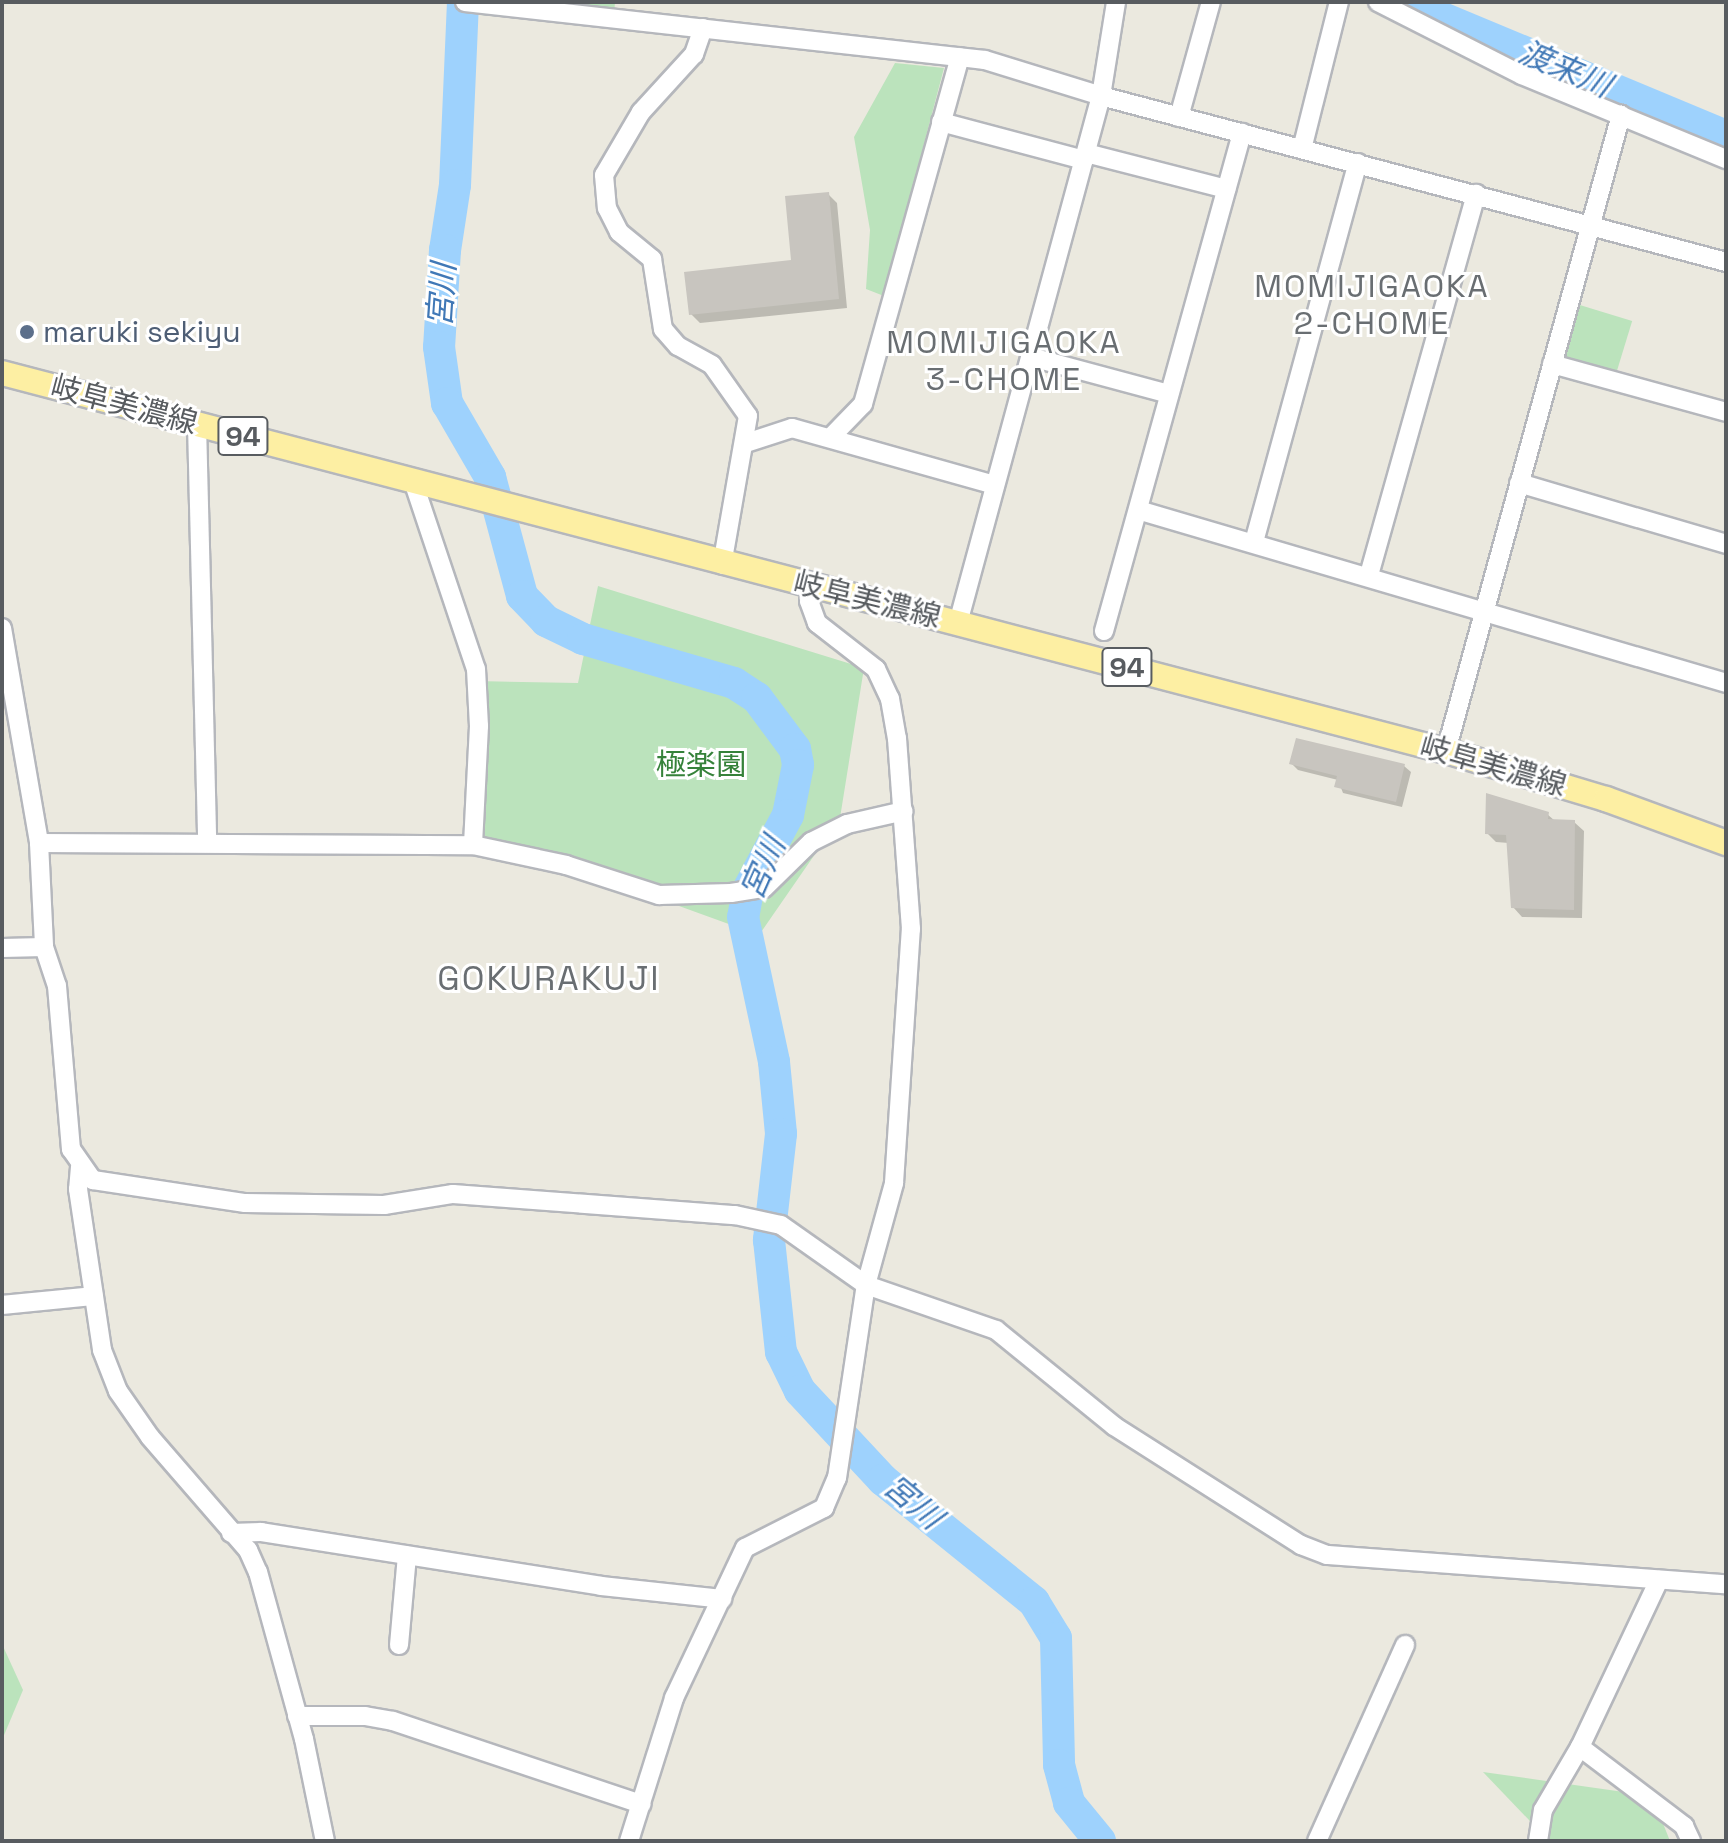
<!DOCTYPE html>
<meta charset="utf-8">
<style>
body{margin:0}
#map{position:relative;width:1728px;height:1843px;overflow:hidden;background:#ebe9df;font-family:"Space Grotesk","Noto Sans JP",sans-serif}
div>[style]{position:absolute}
.green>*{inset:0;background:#bbe3bc;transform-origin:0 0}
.shadow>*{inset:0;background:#0003}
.river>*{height:32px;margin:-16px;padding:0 16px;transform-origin:16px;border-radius:16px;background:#9ed2fd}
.building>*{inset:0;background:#c8c5bf}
.roads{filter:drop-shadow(2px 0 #b5b7bc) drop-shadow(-2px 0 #b5b7bc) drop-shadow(0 2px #b5b7bc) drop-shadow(0 -2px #b5b7bc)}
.minor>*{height:18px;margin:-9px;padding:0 9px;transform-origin:9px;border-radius:9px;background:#fff}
.major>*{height:24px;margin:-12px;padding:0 12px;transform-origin:12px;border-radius:12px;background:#fdefa3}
.dots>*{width:22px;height:22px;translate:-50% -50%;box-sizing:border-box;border:4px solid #fff;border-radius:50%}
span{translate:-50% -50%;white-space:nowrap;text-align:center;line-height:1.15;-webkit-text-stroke:6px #fff;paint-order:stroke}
.shield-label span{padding:2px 6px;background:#fff;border:2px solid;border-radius:6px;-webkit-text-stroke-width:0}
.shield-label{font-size:28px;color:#585c60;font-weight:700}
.service-label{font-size:30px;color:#4e5e75}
.left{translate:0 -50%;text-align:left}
.street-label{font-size:30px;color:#585c60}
.park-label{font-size:30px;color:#36823a}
.water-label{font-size:32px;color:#4078b6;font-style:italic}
.neighbourhood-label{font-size:32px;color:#696e72;letter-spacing:2px}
.quarter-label{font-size:34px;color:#696e72;letter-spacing:2px}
.frame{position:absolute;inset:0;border:4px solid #585c60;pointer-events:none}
</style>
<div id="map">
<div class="green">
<i style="clip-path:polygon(483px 2px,615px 2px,613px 28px,481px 15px)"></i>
<i style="clip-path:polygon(895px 63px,944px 68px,884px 296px,866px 289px,870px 230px,854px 137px)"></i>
<i style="left:1570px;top:302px;width:65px;height:65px;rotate:17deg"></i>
<i style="clip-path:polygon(598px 586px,864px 668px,840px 818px,759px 935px,566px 865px,473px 845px,475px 681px,578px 683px)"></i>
<i style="clip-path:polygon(2px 1644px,23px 1690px,2px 1740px)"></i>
<i style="clip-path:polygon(1483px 1772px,1652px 1796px,1670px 1841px,1549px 1841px)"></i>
</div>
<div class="shadow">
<i style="clip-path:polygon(828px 194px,837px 203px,847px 308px,700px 323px,691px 314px,793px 262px)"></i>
<i style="clip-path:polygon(1291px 763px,1404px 766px,1411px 772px,1402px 807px,1343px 793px,1338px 780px,1298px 770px)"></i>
<i style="clip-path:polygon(1547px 814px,1555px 821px,1574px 822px,1584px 831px,1582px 918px,1522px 917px,1513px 907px,1509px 843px,1496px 842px,1487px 833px)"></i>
</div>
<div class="river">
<i style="left:463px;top:2px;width:183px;rotate:92.5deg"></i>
<i style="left:455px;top:185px;width:66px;rotate:98.7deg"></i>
<i style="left:445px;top:250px;width:97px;rotate:93.5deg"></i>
<i style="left:439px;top:347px;width:57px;rotate:81.9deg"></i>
<i style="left:447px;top:403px;width:86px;rotate:59.8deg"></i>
<i style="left:490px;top:477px;width:123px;rotate:74.9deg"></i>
<i style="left:522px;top:596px;width:35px;rotate:46deg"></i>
<i style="left:546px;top:621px;width:41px;rotate:25.9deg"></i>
<i style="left:583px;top:639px;width:157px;rotate:16.2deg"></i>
<i style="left:734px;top:683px;width:27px;rotate:33deg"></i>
<i style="left:757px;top:698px;width:64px;rotate:53.3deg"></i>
<i style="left:795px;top:749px;width:16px;rotate:79deg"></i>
<i style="left:798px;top:765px;width:51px;rotate:101.3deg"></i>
<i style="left:788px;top:815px;width:85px;rotate:118.1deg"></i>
<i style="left:748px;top:890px;width:27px;rotate:100deg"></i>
<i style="left:743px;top:917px;width:148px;rotate:77.9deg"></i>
<i style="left:774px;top:1062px;width:72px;rotate:84.4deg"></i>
<i style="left:781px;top:1134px;width:107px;rotate:96.5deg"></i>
<i style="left:769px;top:1240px;width:113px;rotate:83.9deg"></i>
<i style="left:781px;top:1352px;width:43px;rotate:64deg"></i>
<i style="left:800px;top:1391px;width:122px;rotate:47deg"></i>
<i style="left:883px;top:1480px;width:194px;rotate:38.9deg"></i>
<i style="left:1034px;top:1602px;width:42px;rotate:58.6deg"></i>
<i style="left:1056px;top:1638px;width:127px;rotate:88.6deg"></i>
<i style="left:1059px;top:1765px;width:39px;rotate:75deg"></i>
<i style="left:1069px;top:1803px;width:49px;rotate:50.8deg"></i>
<i style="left:1404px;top:2px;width:349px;rotate:22.6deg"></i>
</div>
<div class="building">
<i style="clip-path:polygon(829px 192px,839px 299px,689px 315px,684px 272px,791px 260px,785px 196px)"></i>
<i style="clip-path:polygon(1296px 738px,1405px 764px,1396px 802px,1334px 787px,1337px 776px,1289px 764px)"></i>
<i style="clip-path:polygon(1486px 793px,1549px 812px,1548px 819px,1575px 820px,1574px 910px,1511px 908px,1506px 835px,1485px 834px)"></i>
</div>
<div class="roads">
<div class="minor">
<i style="left:465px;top:2px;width:523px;rotate:6.36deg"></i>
<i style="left:985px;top:60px;width:121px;rotate:17.2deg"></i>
<i style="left:1101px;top:96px;width:647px;rotate:14.87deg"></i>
<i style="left:1378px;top:2px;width:161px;rotate:26.9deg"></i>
<i style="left:1522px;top:75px;width:221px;rotate:22.4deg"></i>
<i style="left:703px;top:28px;width:28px;rotate:109deg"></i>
<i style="left:694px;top:54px;width:79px;rotate:132.4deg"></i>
<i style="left:641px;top:112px;width:73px;rotate:120.4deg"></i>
<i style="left:604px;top:175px;width:33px;rotate:85deg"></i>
<i style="left:607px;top:208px;width:27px;rotate:63deg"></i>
<i style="left:619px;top:232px;width:43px;rotate:39.3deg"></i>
<i style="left:652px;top:259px;width:71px;rotate:81.1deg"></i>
<i style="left:663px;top:329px;width:23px;rotate:49deg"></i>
<i style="left:678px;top:346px;width:39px;rotate:29deg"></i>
<i style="left:712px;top:365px;width:62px;rotate:54.8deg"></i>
<i style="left:748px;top:416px;width:151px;rotate:99.9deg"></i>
<i style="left:1179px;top:117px;width:119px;rotate:-74.5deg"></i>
<i style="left:941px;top:122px;width:148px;rotate:14.9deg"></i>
<i style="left:1302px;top:149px;width:152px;rotate:-75.9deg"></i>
<i style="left:1086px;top:153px;width:145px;rotate:14.4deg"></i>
<i style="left:1031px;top:357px;width:143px;rotate:15deg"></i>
<i style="left:1552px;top:364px;width:180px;rotate:15.4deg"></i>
<i style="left:197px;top:424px;width:417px;rotate:88.6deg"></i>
<i style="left:831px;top:437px;width:46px;rotate:-45.9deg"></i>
<i style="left:863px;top:404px;width:360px;rotate:-74.4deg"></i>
<i style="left:746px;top:443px;width:48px;rotate:-18.1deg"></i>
<i style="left:792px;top:428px;width:211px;rotate:15.7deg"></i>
<i style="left:413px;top:481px;width:198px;rotate:71.5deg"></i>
<i style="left:476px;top:669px;width:57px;rotate:87deg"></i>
<i style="left:479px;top:726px;width:119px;rotate:92.9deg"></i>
<i style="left:1519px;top:483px;width:216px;rotate:16.4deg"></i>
<i style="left:1138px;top:510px;width:613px;rotate:16.39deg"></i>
<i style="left:1254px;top:542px;width:393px;rotate:-74.7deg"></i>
<i style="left:1369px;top:575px;width:396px;rotate:-74.3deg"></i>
<i style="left:958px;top:623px;width:546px;rotate:-74.82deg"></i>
<i style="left:1101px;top:96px;width:95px;rotate:-80.9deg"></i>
<i style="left:2px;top:628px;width:218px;rotate:80.2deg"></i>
<i style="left:39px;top:843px;width:104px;rotate:87.2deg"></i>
<i style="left:44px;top:947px;width:41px;rotate:71.6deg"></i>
<i style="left:57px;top:986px;width:164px;rotate:85.1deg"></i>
<i style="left:71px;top:1149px;width:38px;rotate:55deg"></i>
<i style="left:93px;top:1180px;width:154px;rotate:8.6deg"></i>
<i style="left:245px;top:1203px;width:139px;rotate:0.8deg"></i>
<i style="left:384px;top:1205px;width:70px;rotate:-9.1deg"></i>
<i style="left:453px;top:1194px;width:283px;rotate:4.3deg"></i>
<i style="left:735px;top:1215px;width:47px;rotate:12.3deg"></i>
<i style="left:781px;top:1225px;width:104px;rotate:35.2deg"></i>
<i style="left:866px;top:1285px;width:138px;rotate:19.1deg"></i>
<i style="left:996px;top:1330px;width:152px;rotate:39.1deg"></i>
<i style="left:1114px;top:1426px;width:222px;rotate:32.5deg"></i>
<i style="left:1301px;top:1545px;width:28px;rotate:21deg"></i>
<i style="left:1327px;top:1555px;width:400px;rotate:4.2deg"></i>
<i style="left:1104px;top:631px;width:517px;rotate:-74.51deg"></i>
<i style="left:1446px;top:751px;width:660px;rotate:-74.62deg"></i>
<i style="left:39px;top:843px;width:434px;rotate:0.3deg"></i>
<i style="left:473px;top:845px;width:95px;rotate:12.1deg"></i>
<i style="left:566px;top:865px;width:98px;rotate:17.9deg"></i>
<i style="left:659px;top:895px;width:72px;rotate:-1.6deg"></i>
<i style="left:731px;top:893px;width:33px;rotate:-9deg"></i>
<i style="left:764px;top:888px;width:66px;rotate:-44.4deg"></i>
<i style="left:811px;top:842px;width:40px;rotate:-26.6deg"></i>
<i style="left:847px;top:824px;width:58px;rotate:-12.8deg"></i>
<i style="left:2px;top:948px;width:42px;rotate:-1.4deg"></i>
<i style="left:80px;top:1167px;width:22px;rotate:95deg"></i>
<i style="left:78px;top:1189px;width:163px;rotate:81.5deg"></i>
<i style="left:102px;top:1350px;width:44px;rotate:68.7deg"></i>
<i style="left:118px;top:1391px;width:56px;rotate:55.2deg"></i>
<i style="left:150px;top:1437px;width:150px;rotate:49.1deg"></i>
<i style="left:248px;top:1550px;width:24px;rotate:66deg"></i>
<i style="left:258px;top:1572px;width:173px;rotate:74.6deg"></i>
<i style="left:304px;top:1739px;width:104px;rotate:78.4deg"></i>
<i style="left:2px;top:1305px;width:92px;rotate:-5.6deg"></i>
<i style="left:231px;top:1533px;width:30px;rotate:-2deg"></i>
<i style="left:261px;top:1532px;width:344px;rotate:9deg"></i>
<i style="left:601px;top:1586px;width:122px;rotate:6.1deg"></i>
<i style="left:399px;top:1645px;width:90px;rotate:-84.9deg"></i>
<i style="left:297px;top:1716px;width:68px"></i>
<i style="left:365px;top:1716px;width:28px;rotate:10deg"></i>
<i style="left:393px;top:1721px;width:262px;rotate:18.5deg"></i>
<i style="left:1580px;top:1747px;width:131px;rotate:37.2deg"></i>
<i style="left:1684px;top:1826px;width:17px;rotate:65deg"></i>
<i style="left:629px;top:1841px;width:150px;rotate:-72.5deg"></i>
<i style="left:674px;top:1698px;width:166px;rotate:-64.7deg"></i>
<i style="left:745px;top:1548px;width:89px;rotate:-26.9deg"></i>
<i style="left:824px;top:1508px;width:33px;rotate:-67deg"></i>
<i style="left:837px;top:1478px;width:195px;rotate:-81.5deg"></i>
<i style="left:866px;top:1285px;width:106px;rotate:-74.6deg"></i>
<i style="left:894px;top:1183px;width:255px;rotate:-86.2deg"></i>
<i style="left:911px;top:929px;width:191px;rotate:-94.2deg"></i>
<i style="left:897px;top:739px;width:41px;rotate:-99.9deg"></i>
<i style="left:890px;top:699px;width:33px;rotate:-115deg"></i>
<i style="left:876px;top:669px;width:75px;rotate:-142.1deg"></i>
<i style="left:817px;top:623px;width:23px;rotate:-110deg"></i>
<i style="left:809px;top:601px;width:17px;rotate:-73deg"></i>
<i style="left:1317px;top:1841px;width:215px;rotate:-65.8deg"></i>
<i style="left:1538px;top:1841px;width:31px;rotate:-81deg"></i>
<i style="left:1543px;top:1810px;width:73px;rotate:-59.6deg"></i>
<i style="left:1580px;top:1747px;width:185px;rotate:-64.7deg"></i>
</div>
<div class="major">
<i style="left:2px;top:373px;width:1493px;rotate:14.67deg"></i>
<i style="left:1446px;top:751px;width:167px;rotate:16.7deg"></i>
<i style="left:1606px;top:799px;width:128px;rotate:20.1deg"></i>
</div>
</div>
<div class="dots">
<i style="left:27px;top:332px;background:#5c6f8a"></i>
</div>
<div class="shield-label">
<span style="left:243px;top:436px">94</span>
<span style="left:1127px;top:667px">94</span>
</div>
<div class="service-label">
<span class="left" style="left:43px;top:332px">maruki sekiyu</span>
</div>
<div class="street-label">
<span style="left:124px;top:405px;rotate:15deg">岐阜美濃線</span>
<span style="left:867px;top:600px;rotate:14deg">岐阜美濃線</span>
<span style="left:1493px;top:766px;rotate:16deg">岐阜美濃線</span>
</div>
<div class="park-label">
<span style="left:701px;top:765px">極楽園</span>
</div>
<div class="water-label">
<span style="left:1565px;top:69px;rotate:23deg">渡来川</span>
<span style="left:442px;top:295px;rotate:-86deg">宮川</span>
<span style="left:763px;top:868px;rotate:-66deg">宮川</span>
<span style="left:913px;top:1502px;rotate:40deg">宮川</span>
</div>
<div class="neighbourhood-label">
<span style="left:1372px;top:305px">MOMIJIGAOKA<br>2-CHOME</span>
<span style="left:1004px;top:361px">MOMIJIGAOKA<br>3-CHOME</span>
</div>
<div class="quarter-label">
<span style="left:549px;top:979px">GOKURAKUJI</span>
</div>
<div class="frame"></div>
</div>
